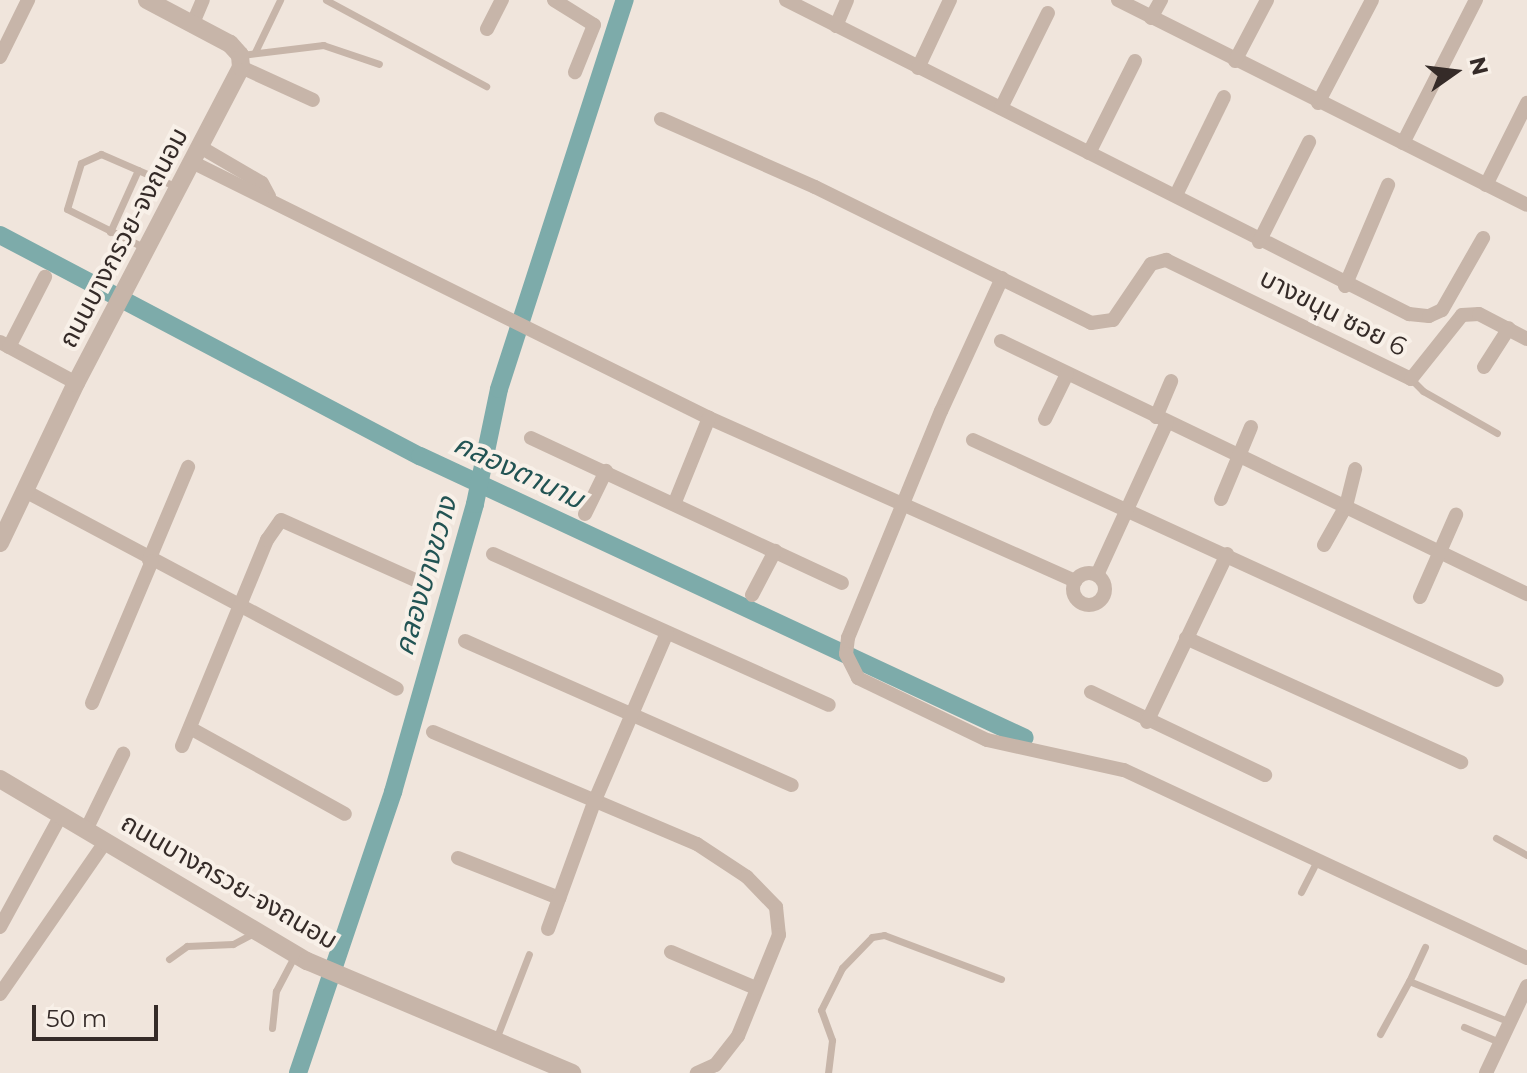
<!DOCTYPE html>
<meta charset="utf-8">
<style>
body{margin:0}
#map{position:relative;width:1527px;height:1073px;overflow:hidden;background:#f0e5dc;font-family:Montserrat,"Noto Sans Thai",sans-serif}
div>[style]{position:absolute}
.canal>*{height:18px;margin:-9px;padding:0 9px;transform-origin:9px;border-radius:9px;background:#7dabaa}
.service>*{height:7px;margin:-3.5px;padding:0 3.5px;transform-origin:3.5px;border-radius:3.5px;background:#c7b5a9}
.minor>*{height:14px;margin:-7px;padding:0 7px;transform-origin:7px;border-radius:7px;background:#c7b5a9}
.minor>.ring{margin:-7px;padding:0;box-sizing:content-box;background:none;border:14px solid #c7b5a9;border-radius:50%}
.tertiary>*{height:18px;margin:-9px;padding:0 9px;transform-origin:9px;border-radius:9px;background:#c7b5a9}
span{translate:-50% -50%;white-space:nowrap;text-align:center;line-height:1.15;-webkit-text-stroke:8px #f8f0e8;paint-order:stroke}
.street-label{font-size:26px;color:#352b28}
.water-label{font-size:28px;color:#215353;font-style:italic}
.north{position:absolute;left:1415px;top:32px;width:80px;height:80px;-webkit-text-stroke:6px #f8f0e8;paint-order:stroke;rotate:76deg;font-size:22px;font-weight:700;line-height:32px;text-align:center;color:#352b28}
.north::after{content:'';display:block;margin:auto;width:28px;height:36px;background:#352b28;clip-path:polygon(50% 0,100% 100%,50% 72%,0 100%)}
.scale{position:absolute;left:32px;top:1005px;width:126px;height:36px;box-sizing:border-box;border:4px solid #352b28;border-top:0;padding-left:10px;font-size:24px;line-height:28px;white-space:nowrap;color:#352b28;-webkit-text-stroke:6px #f8f0e8;paint-order:stroke}
</style>
<div id="map">
<div class="canal">
<i style="left:0;top:235px;width:475px;rotate:27.8deg"></i>
<i style="left:420px;top:456px;width:667px;rotate:24.99deg"></i>
<i style="left:298px;top:1073px;width:297px;rotate:-71.3deg"></i>
<i style="left:393px;top:792px;width:299px;rotate:-74.1deg"></i>
<i style="left:475px;top:504px;width:117px;rotate:-78.2deg"></i>
<i style="left:499px;top:389px;width:409px;rotate:-72.1deg"></i>
</div>
<div class="service">
<i style="left:326px;top:0;width:182px;rotate:28.3deg"></i>
<i style="left:255px;top:52px;width:58px;rotate:-64.3deg"></i>
<i style="left:242px;top:55px;width:82px;rotate:-7deg"></i>
<i style="left:323px;top:45px;width:59px;rotate:18.7deg"></i>
<i style="left:110px;top:232px;width:68px;rotate:-65.7deg"></i>
<i style="left:145px;top:248px;width:87px;rotate:-153.4deg"></i>
<i style="left:67px;top:209px;width:48px;rotate:-73.1deg"></i>
<i style="left:81px;top:163px;width:22px;rotate:-24deg"></i>
<i style="left:101px;top:154px;width:81px;rotate:23.4deg"></i>
<i style="left:1411px;top:379px;width:17px;rotate:45deg"></i>
<i style="left:1423px;top:391px;width:85px;rotate:29.6deg"></i>
<i style="left:1496px;top:838px;width:35px;rotate:29deg"></i>
<i style="left:1301px;top:892px;width:35px;rotate:-63deg"></i>
<i style="left:1425px;top:947px;width:38px;rotate:115deg"></i>
<i style="left:1409px;top:981px;width:109px;rotate:22.1deg"></i>
<i style="left:169px;top:959px;width:22px;rotate:-36deg"></i>
<i style="left:187px;top:946px;width:46px;rotate:-2.5deg"></i>
<i style="left:233px;top:944px;width:26px;rotate:-28deg"></i>
<i style="left:1464px;top:1027px;width:39px;rotate:23deg"></i>
<i style="left:272px;top:1028px;width:37px;rotate:-84deg"></i>
<i style="left:276px;top:991px;width:41px;rotate:-62.2deg"></i>
<i style="left:1380px;top:1034px;width:60px;rotate:-61.3deg"></i>
<i style="left:496px;top:1039px;width:91px;rotate:-68.8deg"></i>
<i style="left:828px;top:1073px;width:33px;rotate:-83deg"></i>
<i style="left:832px;top:1040px;width:32px;rotate:-110deg"></i>
<i style="left:821px;top:1010px;width:47px;rotate:-63.4deg"></i>
<i style="left:842px;top:968px;width:43px;rotate:-45.9deg"></i>
<i style="left:872px;top:937px;width:12px;rotate:-9deg"></i>
<i style="left:884px;top:935px;width:125px;rotate:20.6deg"></i>
</div>
<div class="minor">
<i style="left:554px;top:0;width:47px;rotate:32deg"></i>
<i style="left:594px;top:25px;width:51px;rotate:112deg"></i>
<i style="left:786px;top:0;width:698px;rotate:26.75deg"></i>
<i style="left:1409px;top:314px;width:20px;rotate:6deg"></i>
<i style="left:1429px;top:316px;width:14px;rotate:-25deg"></i>
<i style="left:1442px;top:310px;width:83px;rotate:-60.3deg"></i>
<i style="left:1118px;top:0;width:457px;rotate:26.6deg"></i>
<i style="left:1151px;top:18px;width:21px;rotate:-61deg"></i>
<i style="left:193px;top:23px;width:25px;rotate:-67deg"></i>
<i style="left:836px;top:26px;width:28px;rotate:-67deg"></i>
<i style="left:487px;top:29px;width:33px;rotate:-63deg"></i>
<i style="left:0;top:57px;width:64px;rotate:-63.8deg"></i>
<i style="left:1235px;top:61px;width:69px;rotate:-62.3deg"></i>
<i style="left:241px;top:67px;width:79px;rotate:24.6deg"></i>
<i style="left:918px;top:68px;width:75px;rotate:-64.8deg"></i>
<i style="left:1318px;top:103px;width:116px;rotate:-62.3deg"></i>
<i style="left:1001px;top:108px;width:106px;rotate:-63.7deg"></i>
<i style="left:661px;top:119px;width:168px;rotate:23.8deg"></i>
<i style="left:815px;top:187px;width:308px;rotate:26.2deg"></i>
<i style="left:1091px;top:323px;width:22px;rotate:-8deg"></i>
<i style="left:1113px;top:320px;width:68px;rotate:-55.8deg"></i>
<i style="left:1151px;top:264px;width:16px;rotate:-15deg"></i>
<i style="left:1166px;top:260px;width:272px;rotate:25.9deg"></i>
<i style="left:1411px;top:379px;width:82px;rotate:-51.4deg"></i>
<i style="left:1462px;top:315px;width:17px;rotate:-3deg"></i>
<i style="left:1479px;top:314px;width:54px;rotate:27.5deg"></i>
<i style="left:1403px;top:143px;width:161px;rotate:-63deg"></i>
<i style="left:202px;top:148px;width:69px;rotate:30.3deg"></i>
<i style="left:262px;top:183px;width:15px;rotate:62deg"></i>
<i style="left:1089px;top:153px;width:103px;rotate:-63.4deg"></i>
<i style="left:194px;top:163px;width:575px;rotate:26.34deg"></i>
<i style="left:709px;top:418px;width:401px;rotate:24deg"></i>
<i style="left:1486px;top:185px;width:92px;rotate:-63.4deg"></i>
<i style="left:1176px;top:195px;width:109px;rotate:-63.9deg"></i>
<i style="left:1259px;top:242px;width:112px;rotate:-63.4deg"></i>
<i style="left:1002px;top:278px;width:146px;rotate:114.6deg"></i>
<i style="left:941px;top:411px;width:245px;rotate:112.3deg"></i>
<i style="left:848px;top:638px;width:16px;rotate:97deg"></i>
<i style="left:846px;top:654px;width:27px;rotate:63deg"></i>
<i style="left:858px;top:678px;width:143px;rotate:25.7deg"></i>
<i style="left:987px;top:740px;width:140px;rotate:12.4deg"></i>
<i style="left:1124px;top:770px;width:445px;rotate:25deg"></i>
<i style="left:1345px;top:286px;width:110px;rotate:-66.9deg"></i>
<i style="left:1001px;top:341px;width:584px;rotate:25.69deg"></i>
<i style="left:0;top:342px;width:86px;rotate:28.3deg"></i>
<i style="left:9px;top:347px;width:79px;rotate:-62.8deg"></i>
<i style="left:1484px;top:367px;width:46px;rotate:-57.3deg"></i>
<i style="left:1156px;top:417px;width:39px;rotate:-67deg"></i>
<i style="left:1045px;top:419px;width:50px;rotate:-63.9deg"></i>
<i style="left:531px;top:438px;width:343px;rotate:25deg"></i>
<i style="left:973px;top:440px;width:576px;rotate:24.61deg"></i>
<i style="left:25px;top:491px;width:421px;rotate:28deg"></i>
<i style="left:1221px;top:499px;width:78px;rotate:-67.4deg"></i>
<i style="left:675px;top:502px;width:91px;rotate:-68deg"></i>
<i style="left:585px;top:514px;width:48px;rotate:-64deg"></i>
<i style="left:1324px;top:545px;width:45px;rotate:-60.6deg"></i>
<i style="left:1346px;top:506px;width:38px;rotate:-76deg"></i>
<i style="left:493px;top:554px;width:368px;rotate:24.2deg"></i>
<i style="left:149px;top:560px;width:101px;rotate:-67.2deg"></i>
<i class="ring" style="left:1073px;top:573px;width:18px;height:18px"></i>
<i style="left:1097px;top:575px;width:168px;rotate:-65.4deg"></i>
<i style="left:752px;top:595px;width:50px;rotate:-62.4deg"></i>
<i style="left:1420px;top:597px;width:90px;rotate:-66.3deg"></i>
<i style="left:1186px;top:638px;width:302px;rotate:24.3deg"></i>
<i style="left:465px;top:641px;width:357px;rotate:23.8deg"></i>
<i style="left:1091px;top:692px;width:193px;rotate:25.5deg"></i>
<i style="left:92px;top:703px;width:154px;rotate:-67.1deg"></i>
<i style="left:1147px;top:722px;width:186px;rotate:-64.5deg"></i>
<i style="left:190px;top:728px;width:177px;rotate:29deg"></i>
<i style="left:433px;top:732px;width:287px;rotate:23deg"></i>
<i style="left:697px;top:844px;width:60px;rotate:33.4deg"></i>
<i style="left:747px;top:877px;width:42px;rotate:46deg"></i>
<i style="left:776px;top:907px;width:28px;rotate:84deg"></i>
<i style="left:779px;top:935px;width:109px;rotate:112.1deg"></i>
<i style="left:738px;top:1036px;width:37px;rotate:128deg"></i>
<i style="left:715px;top:1065px;width:20px;rotate:156deg"></i>
<i style="left:182px;top:746px;width:223px;rotate:-67.6deg"></i>
<i style="left:267px;top:540px;width:24px;rotate:-55deg"></i>
<i style="left:281px;top:520px;width:154px;rotate:24.1deg"></i>
<i style="left:86px;top:830px;width:85px;rotate:-64deg"></i>
<i style="left:458px;top:858px;width:109px;rotate:21.6deg"></i>
<i style="left:0;top:927px;width:125px;rotate:-61.4deg"></i>
<i style="left:548px;top:929px;width:137px;rotate:-70deg"></i>
<i style="left:595px;top:800px;width:182px;rotate:-66.7deg"></i>
<i style="left:671px;top:952px;width:92px;rotate:23deg"></i>
<i style="left:0;top:994px;width:186px;rotate:-55.3deg"></i>
<i style="left:1486px;top:1073px;width:96px;rotate:-64.8deg"></i>
</div>
<div class="tertiary">
<i style="left:0;top:543px;width:177px;rotate:-64.6deg"></i>
<i style="left:76px;top:383px;width:356px;rotate:-62.4deg"></i>
<i style="left:241px;top:67px;width:12px;rotate:-95deg"></i>
<i style="left:240px;top:55px;width:15px;rotate:-132deg"></i>
<i style="left:230px;top:44px;width:94px;rotate:-152.1deg"></i>
<i style="left:0;top:779px;width:357px;rotate:30.7deg"></i>
<i style="left:307px;top:961px;width:288px;rotate:22.9deg"></i>
</div>
<div class="street-label">
<span style="left:124px;top:238px;rotate:-62deg">ถนนบางกรวย-จงถนอม</span>
<span style="left:1333px;top:313px;rotate:27deg">บางขนุน ซอย 6</span>
<span style="left:229px;top:882px;rotate:30deg">ถนนบางกรวย-จงถนอม</span>
</div>
<div class="water-label">
<span style="left:519px;top:471px;rotate:25deg">คลองตานาม</span>
<span style="left:425px;top:576px;rotate:-74deg">คลองบางขวาง</span>
</div>
<div class="north">N</div>
<div class="scale">50 m</div>
</div>
